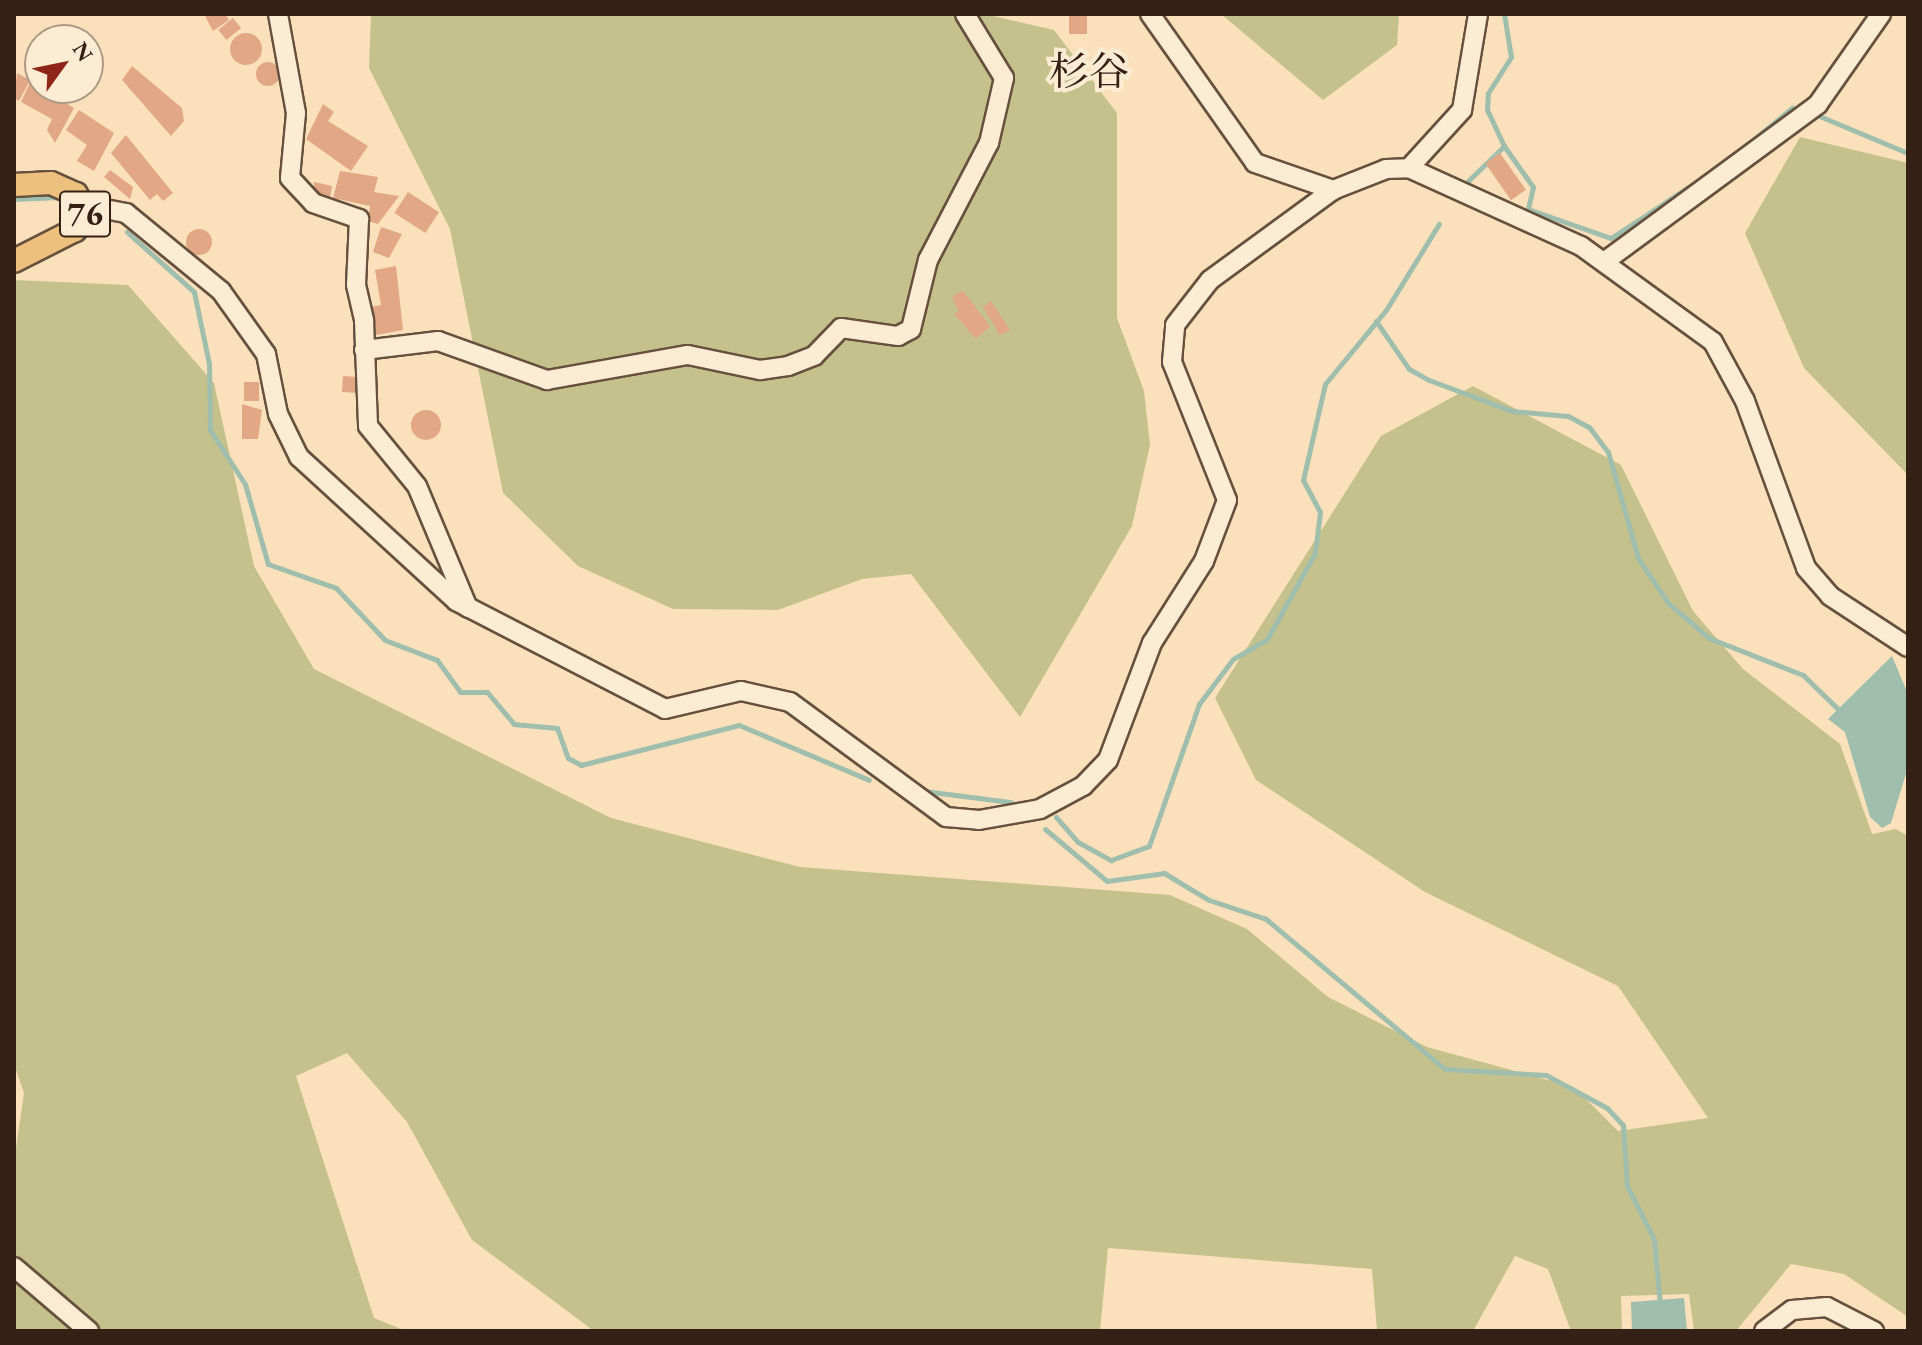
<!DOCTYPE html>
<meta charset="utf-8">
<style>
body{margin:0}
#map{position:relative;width:1922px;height:1345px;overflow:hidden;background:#fae1bb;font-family:"EB Garamond","Noto Serif JP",serif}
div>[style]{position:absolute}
.green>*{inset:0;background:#c5c18c}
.water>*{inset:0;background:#9fbead}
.stream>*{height:5px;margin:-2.5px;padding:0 2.5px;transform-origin:2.5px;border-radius:2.5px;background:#9fbead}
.building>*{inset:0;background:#e2a785;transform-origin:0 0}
.round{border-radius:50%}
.roads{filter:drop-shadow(2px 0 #66503e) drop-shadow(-2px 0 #66503e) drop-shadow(0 2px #66503e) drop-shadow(0 -2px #66503e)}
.minor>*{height:18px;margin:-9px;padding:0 9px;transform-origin:9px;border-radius:9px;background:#fcecd3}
.major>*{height:22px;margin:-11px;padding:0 11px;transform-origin:11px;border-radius:11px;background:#edc07e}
span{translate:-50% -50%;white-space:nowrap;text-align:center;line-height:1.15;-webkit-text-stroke:8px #fcecd3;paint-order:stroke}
.shield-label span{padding:2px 6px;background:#fcecd3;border:2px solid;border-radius:6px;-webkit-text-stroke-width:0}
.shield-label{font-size:34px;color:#342015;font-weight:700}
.quarter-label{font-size:40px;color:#342015}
.frame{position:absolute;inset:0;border:16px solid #342015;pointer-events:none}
.north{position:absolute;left:24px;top:24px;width:80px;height:80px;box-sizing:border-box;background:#fcecd3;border:2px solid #ac9a87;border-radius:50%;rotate:57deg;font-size:22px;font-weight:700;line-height:32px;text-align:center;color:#342015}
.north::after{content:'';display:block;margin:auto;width:28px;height:36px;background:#8f2418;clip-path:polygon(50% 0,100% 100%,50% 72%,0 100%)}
</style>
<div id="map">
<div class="green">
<i style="clip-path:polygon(371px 14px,985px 14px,1054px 30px,1117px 113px,1117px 318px,1144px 391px,1150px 445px,1132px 526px,1020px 717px,911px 574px,862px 579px,778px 610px,673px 609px,578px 566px,503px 493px,450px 229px,369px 68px)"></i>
<i style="clip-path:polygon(1221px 14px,1399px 14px,1397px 45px,1323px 100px)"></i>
<i style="clip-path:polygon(1800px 137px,1908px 163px,1908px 475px,1804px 368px,1745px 233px)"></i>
<i style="clip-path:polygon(14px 280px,128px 285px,214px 383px,254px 566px,314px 669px,611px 818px,800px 867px,1170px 895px,1247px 929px,1328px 997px,1427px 1047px,1574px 1087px,1618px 1131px,1708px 1118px,1618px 986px,1425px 892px,1256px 780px,1215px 698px,1381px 436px,1473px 386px,1621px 465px,1693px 611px,1743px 669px,1840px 744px,1872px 834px,1896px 829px,1908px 836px,1908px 1317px,1844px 1274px,1791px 1264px,1736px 1331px,1694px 1331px,1689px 1294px,1621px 1296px,1622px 1331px,1571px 1331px,1548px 1269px,1515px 1256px,1473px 1331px,1377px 1331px,1372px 1269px,1108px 1248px,1100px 1331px,594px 1331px,472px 1240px,407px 1122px,347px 1053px,296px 1076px,374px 1318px,406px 1331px,14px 1331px,14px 1162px,24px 1093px,14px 1064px)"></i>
</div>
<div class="water">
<i style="clip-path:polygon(1892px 656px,1908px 694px,1908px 767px,1891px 823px,1882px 828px,1870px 817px,1845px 732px,1828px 719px)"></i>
<i style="clip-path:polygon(1684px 1298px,1687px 1331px,1632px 1331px,1631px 1302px)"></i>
</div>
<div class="stream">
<i style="left:1817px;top:115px;width:99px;rotate:22.7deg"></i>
<i style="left:1504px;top:146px;width:50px;rotate:54.7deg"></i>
<i style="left:1533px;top:187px;width:23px;rotate:103deg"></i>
<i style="left:1528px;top:209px;width:88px;rotate:19.3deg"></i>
<i style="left:1611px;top:238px;width:116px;rotate:-33.4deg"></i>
<i style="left:1738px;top:152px;width:70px;rotate:-39.2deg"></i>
<i style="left:1467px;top:182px;width:52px;rotate:-44.2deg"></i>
<i style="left:1504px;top:146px;width:40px;rotate:-115deg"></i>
<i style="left:1487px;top:110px;width:17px;rotate:-87deg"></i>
<i style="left:1488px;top:93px;width:43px;rotate:-57.4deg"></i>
<i style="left:1511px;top:57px;width:44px;rotate:-99.2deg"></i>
<i style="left:14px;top:199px;width:46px;rotate:-2.5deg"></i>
<i style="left:127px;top:232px;width:90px;rotate:41.8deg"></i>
<i style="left:194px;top:292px;width:74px;rotate:78.2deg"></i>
<i style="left:209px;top:364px;width:66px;rotate:89.1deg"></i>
<i style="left:210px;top:430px;width:64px;rotate:57.1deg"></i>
<i style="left:245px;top:484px;width:83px;rotate:74deg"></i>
<i style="left:268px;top:564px;width:72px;rotate:19.4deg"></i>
<i style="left:336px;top:588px;width:71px;rotate:46.7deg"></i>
<i style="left:385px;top:640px;width:56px;rotate:21deg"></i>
<i style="left:437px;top:660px;width:39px;rotate:54deg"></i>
<i style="left:460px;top:692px;width:27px"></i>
<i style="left:487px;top:692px;width:42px;rotate:49.8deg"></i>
<i style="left:514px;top:724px;width:43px;rotate:5.3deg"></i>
<i style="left:557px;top:728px;width:32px;rotate:70deg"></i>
<i style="left:568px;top:758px;width:15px;rotate:28deg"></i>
<i style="left:581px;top:765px;width:163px;rotate:-14.2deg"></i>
<i style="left:739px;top:725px;width:141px;rotate:22.9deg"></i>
<i style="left:1376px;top:321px;width:58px;rotate:55.5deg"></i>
<i style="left:1409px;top:369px;width:23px;rotate:29deg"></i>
<i style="left:1429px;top:380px;width:89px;rotate:20.5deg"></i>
<i style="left:1512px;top:411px;width:56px;rotate:5.1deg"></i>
<i style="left:1568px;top:416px;width:24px;rotate:28deg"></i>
<i style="left:1589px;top:427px;width:31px;rotate:53deg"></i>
<i style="left:1608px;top:452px;width:110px;rotate:74.2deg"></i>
<i style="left:1638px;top:558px;width:55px;rotate:56deg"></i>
<i style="left:1669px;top:604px;width:52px;rotate:40.4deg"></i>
<i style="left:1709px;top:638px;width:101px;rotate:21.5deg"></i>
<i style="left:1803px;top:675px;width:50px;rotate:44.2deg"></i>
<i style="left:924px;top:791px;width:87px;rotate:7.3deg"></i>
<i style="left:1056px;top:817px;width:33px;rotate:49deg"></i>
<i style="left:1078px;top:842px;width:38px;rotate:29deg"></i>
<i style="left:1111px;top:860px;width:40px;rotate:-20.2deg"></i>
<i style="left:1149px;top:846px;width:151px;rotate:-70.6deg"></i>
<i style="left:1199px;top:704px;width:56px;rotate:-52.9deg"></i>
<i style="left:1233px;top:659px;width:39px;rotate:-30deg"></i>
<i style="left:1267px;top:639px;width:98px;rotate:-60.8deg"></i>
<i style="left:1315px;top:553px;width:41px;rotate:-83deg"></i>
<i style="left:1320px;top:512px;width:36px;rotate:-118deg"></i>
<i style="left:1303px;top:480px;width:98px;rotate:-77.1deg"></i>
<i style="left:1325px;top:384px;width:96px;rotate:-50.5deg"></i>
<i style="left:1386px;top:310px;width:101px;rotate:-58.4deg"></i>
<i style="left:1045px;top:829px;width:81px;rotate:40deg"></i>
<i style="left:1107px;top:881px;width:58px;rotate:-8deg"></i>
<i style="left:1164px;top:873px;width:52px;rotate:31deg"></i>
<i style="left:1209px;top:900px;width:60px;rotate:18.4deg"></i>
<i style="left:1266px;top:919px;width:234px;rotate:40deg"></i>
<i style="left:1445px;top:1069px;width:101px;rotate:3.4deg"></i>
<i style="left:1546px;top:1075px;width:69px;rotate:28.4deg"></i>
<i style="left:1607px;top:1108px;width:23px;rotate:47deg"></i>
<i style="left:1623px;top:1125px;width:61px;rotate:86.2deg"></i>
<i style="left:1627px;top:1186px;width:59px;rotate:63deg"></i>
<i style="left:1654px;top:1239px;width:66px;rotate:84.8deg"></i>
</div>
<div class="building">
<i style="clip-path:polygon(204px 14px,225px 14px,229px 20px,213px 31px)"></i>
<i style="left:1069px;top:14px;width:18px;height:20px"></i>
<i style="left:233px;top:18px;width:13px;height:19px;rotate:51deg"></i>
<i class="round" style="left:230px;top:33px;width:32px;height:32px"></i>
<i class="round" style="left:256px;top:62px;width:24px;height:24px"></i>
<i style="clip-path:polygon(132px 66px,182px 108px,184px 121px,171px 136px,122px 80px)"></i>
<i style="clip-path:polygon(17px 73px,30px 80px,19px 101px,14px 98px)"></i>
<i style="clip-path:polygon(31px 80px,67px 90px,61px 100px,74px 108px,55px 143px,47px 130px,52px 119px,21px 102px)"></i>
<i style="clip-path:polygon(323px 104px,334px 112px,328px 121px,368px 146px,351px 171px,306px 139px)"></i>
<i style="clip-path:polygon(79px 110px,114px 133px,94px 171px,77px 161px,87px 145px,66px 130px)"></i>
<i style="clip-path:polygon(126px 135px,173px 193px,163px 201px,157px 194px,150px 200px,111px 153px)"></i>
<i style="left:1500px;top:153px;width:45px;height:18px;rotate:55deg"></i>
<i style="clip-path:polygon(110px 170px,133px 187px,130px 199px,104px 177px)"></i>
<i style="clip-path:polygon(340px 171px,378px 177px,374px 192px,399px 196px,378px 224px,368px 221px,370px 206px,333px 198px)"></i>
<i style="clip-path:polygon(314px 182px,332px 186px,330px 198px,314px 194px)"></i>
<i style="left:408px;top:192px;width:37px;height:25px;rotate:33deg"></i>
<i style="clip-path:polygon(381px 227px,402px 234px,389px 258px,373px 252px)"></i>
<i class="round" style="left:186px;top:229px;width:26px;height:26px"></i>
<i style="clip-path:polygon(396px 266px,403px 330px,376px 335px,371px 307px,381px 305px,375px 270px)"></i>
<i style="clip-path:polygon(963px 291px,990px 326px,976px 339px,954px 314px,959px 311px,952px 297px)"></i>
<i style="clip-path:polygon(991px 301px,1010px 330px,1000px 335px,983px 307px)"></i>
<i style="left:343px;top:376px;width:16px;height:16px;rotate:4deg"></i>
<i style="left:244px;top:382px;width:15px;height:19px"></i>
<i style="clip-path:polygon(242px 404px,262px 410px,258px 439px,242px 439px)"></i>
<i class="round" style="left:411px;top:410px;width:30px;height:30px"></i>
</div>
<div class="roads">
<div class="minor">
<i style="left:278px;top:14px;width:101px;rotate:79.7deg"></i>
<i style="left:296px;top:113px;width:65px;rotate:95.3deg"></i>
<i style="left:290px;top:178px;width:34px;rotate:47deg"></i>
<i style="left:313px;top:203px;width:49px;rotate:19.2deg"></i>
<i style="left:359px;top:219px;width:66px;rotate:92.6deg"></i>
<i style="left:356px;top:285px;width:37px;rotate:77deg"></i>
<i style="left:364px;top:321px;width:105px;rotate:87.8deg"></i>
<i style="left:368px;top:426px;width:77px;rotate:50.8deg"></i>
<i style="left:417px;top:486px;width:132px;rotate:67.3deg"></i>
<i style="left:1150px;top:14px;width:182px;rotate:54.8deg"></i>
<i style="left:1255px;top:163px;width:83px;rotate:19.1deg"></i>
<i style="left:1409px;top:168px;width:79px;rotate:-47.6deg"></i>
<i style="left:1462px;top:110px;width:97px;rotate:-80.5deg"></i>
<i style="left:84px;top:205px;width:43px;rotate:10.8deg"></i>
<i style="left:126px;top:213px;width:123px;rotate:39.4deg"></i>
<i style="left:221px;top:291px;width:77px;rotate:54.5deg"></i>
<i style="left:266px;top:354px;width:61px;rotate:78.7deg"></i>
<i style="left:278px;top:414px;width:48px;rotate:64deg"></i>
<i style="left:299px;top:457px;width:213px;rotate:42.5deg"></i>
<i style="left:456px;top:601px;width:235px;rotate:27.3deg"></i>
<i style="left:665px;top:709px;width:78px;rotate:-13.3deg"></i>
<i style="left:741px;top:691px;width:50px;rotate:12.7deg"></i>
<i style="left:790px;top:702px;width:194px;rotate:36.4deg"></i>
<i style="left:946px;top:817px;width:33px;rotate:5deg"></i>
<i style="left:979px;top:820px;width:62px;rotate:-10.2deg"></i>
<i style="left:1040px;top:809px;width:49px;rotate:-28.1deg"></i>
<i style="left:1083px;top:786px;width:36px;rotate:-46deg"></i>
<i style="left:1108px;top:760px;width:125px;rotate:-69.4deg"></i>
<i style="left:1152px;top:643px;width:97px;rotate:-57.6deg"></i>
<i style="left:1204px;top:561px;width:65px;rotate:-69.3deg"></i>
<i style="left:1227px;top:500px;width:149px;rotate:-111.7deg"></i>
<i style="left:1172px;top:362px;width:37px;rotate:-85deg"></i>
<i style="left:1175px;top:325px;width:57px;rotate:-52.1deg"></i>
<i style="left:1210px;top:280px;width:152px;rotate:-36.2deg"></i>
<i style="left:1333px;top:190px;width:57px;rotate:-21.6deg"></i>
<i style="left:1386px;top:169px;width:23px;rotate:-2deg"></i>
<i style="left:1409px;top:168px;width:189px;rotate:24.4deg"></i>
<i style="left:1581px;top:246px;width:163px;rotate:36deg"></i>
<i style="left:1713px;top:342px;width:67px;rotate:61.5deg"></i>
<i style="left:1745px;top:401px;width:178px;rotate:69.9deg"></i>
<i style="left:1806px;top:568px;width:37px;rotate:49deg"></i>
<i style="left:1830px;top:596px;width:93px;rotate:33.2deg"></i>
<i style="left:1604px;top:262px;width:266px;rotate:-36.4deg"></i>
<i style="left:1818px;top:104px;width:110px;rotate:-55deg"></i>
<i style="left:364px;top:350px;width:75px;rotate:-6.9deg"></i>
<i style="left:438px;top:341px;width:116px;rotate:19.7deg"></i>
<i style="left:547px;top:380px;width:143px;rotate:-10.1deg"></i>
<i style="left:688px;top:355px;width:74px;rotate:11.8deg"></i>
<i style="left:760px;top:370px;width:28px;rotate:-8deg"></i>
<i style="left:788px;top:366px;width:28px;rotate:-21deg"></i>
<i style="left:814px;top:356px;width:39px;rotate:-46deg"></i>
<i style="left:841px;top:328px;width:58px;rotate:8deg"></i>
<i style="left:898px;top:336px;width:15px;rotate:-28deg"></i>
<i style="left:911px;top:329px;width:71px;rotate:-76.2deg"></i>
<i style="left:928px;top:260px;width:132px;rotate:-62.5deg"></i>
<i style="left:989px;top:143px;width:67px;rotate:-77deg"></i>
<i style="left:1004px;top:78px;width:75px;rotate:-121.4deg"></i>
<i style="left:14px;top:1267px;width:99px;rotate:40.5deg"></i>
<i style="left:1764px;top:1331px;width:35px;rotate:-37deg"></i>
<i style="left:1792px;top:1310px;width:35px;rotate:-5deg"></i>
<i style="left:1827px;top:1307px;width:53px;rotate:27.1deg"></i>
</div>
<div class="major">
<i style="left:14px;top:185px;width:37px;rotate:-3deg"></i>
<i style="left:51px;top:183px;width:27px;rotate:24deg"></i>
<i style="left:76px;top:194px;width:20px;rotate:63deg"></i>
<i style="left:85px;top:212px;width:21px;rotate:119deg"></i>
<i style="left:75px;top:230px;width:68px;rotate:153.1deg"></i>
</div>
</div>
<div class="shield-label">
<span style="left:85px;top:214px">76</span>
</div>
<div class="quarter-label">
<span style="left:1089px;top:71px">杉谷</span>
</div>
<div class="frame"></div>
<div class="north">N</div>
</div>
